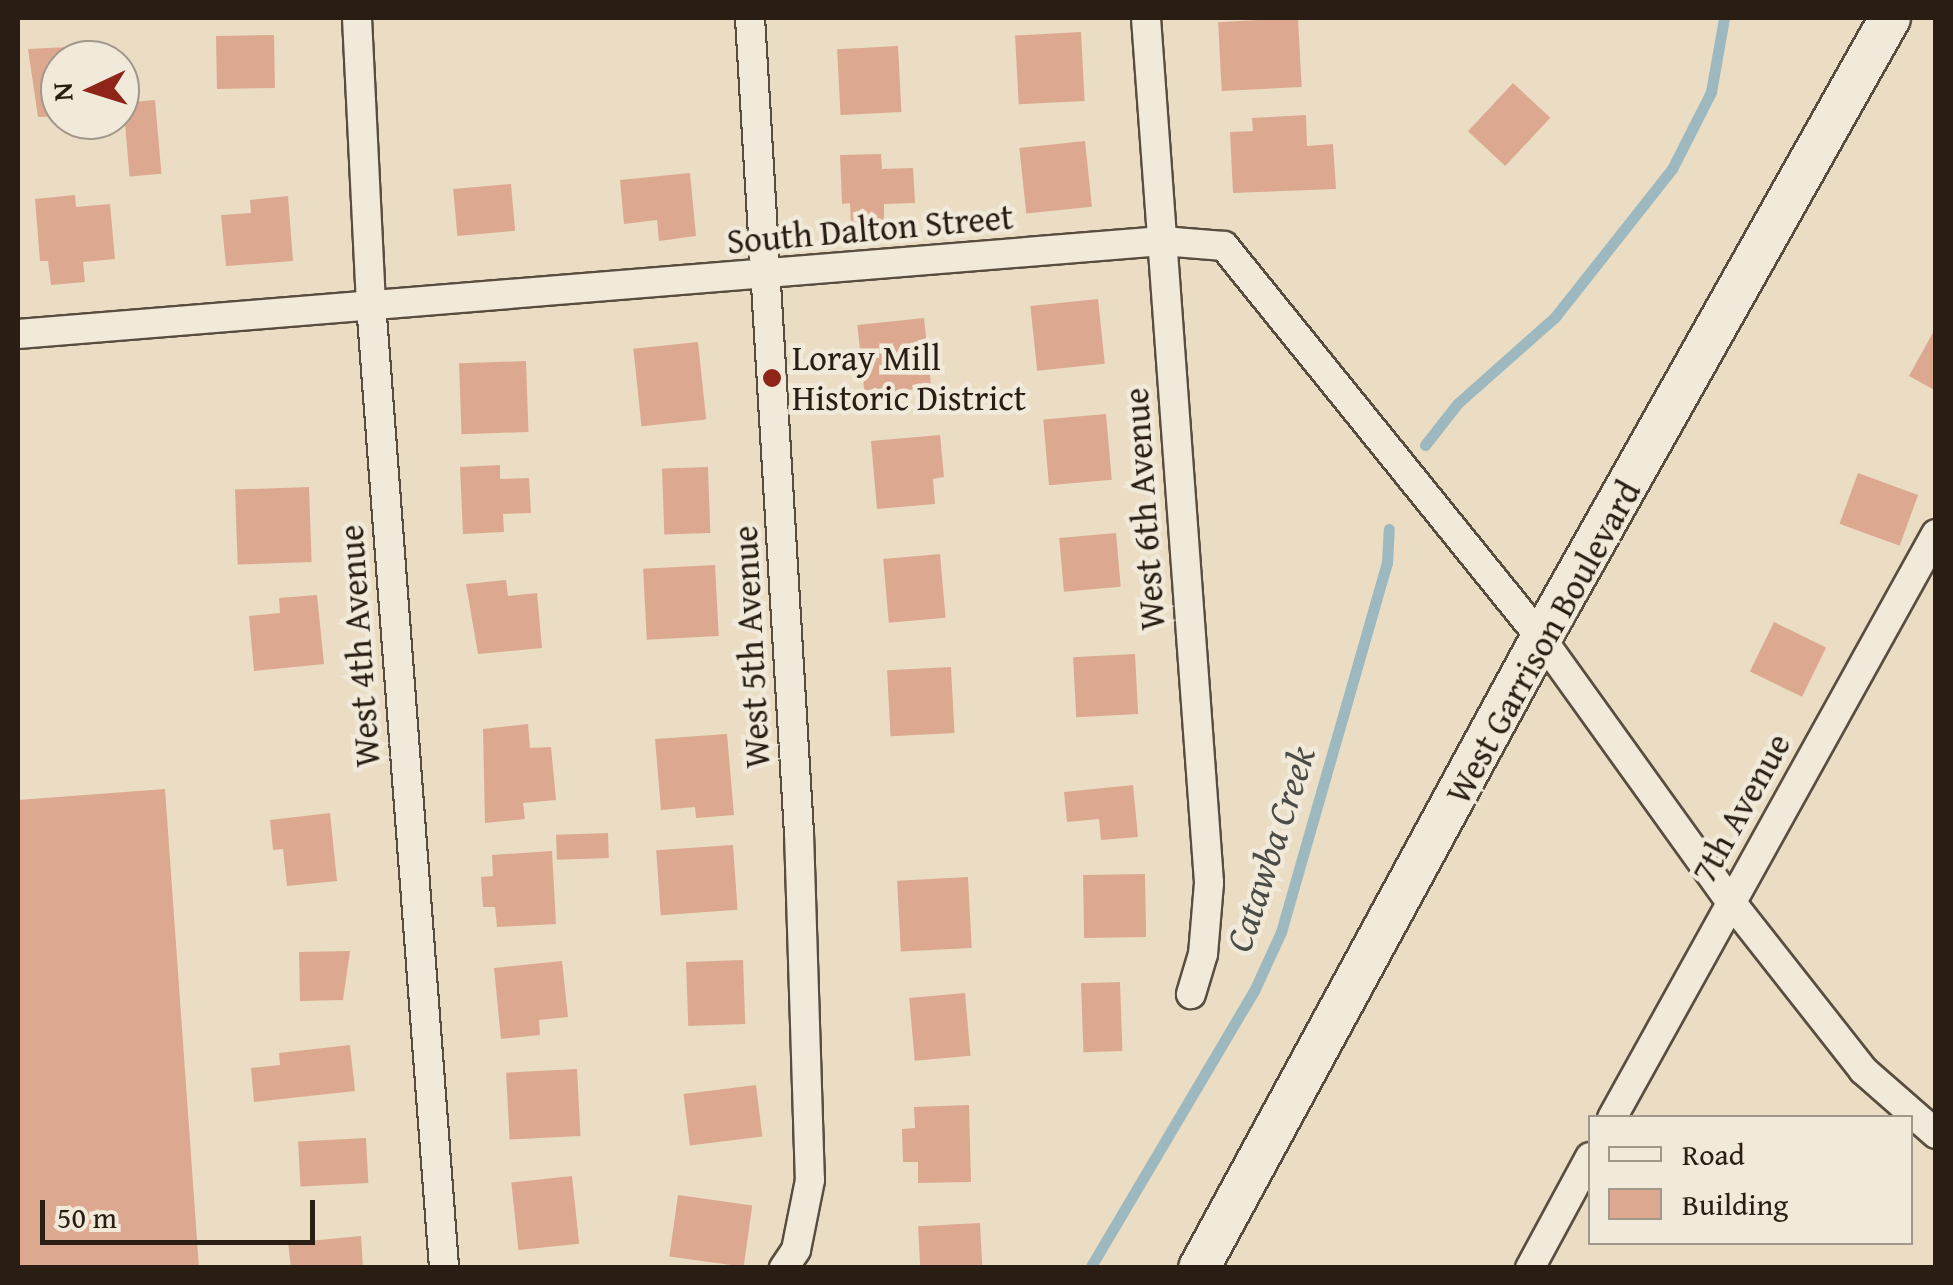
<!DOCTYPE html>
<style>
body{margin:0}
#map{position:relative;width:1953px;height:1285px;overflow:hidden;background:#eaddc4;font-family:"Gentium Book Plus",serif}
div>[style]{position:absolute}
.stream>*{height:11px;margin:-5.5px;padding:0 5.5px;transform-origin:5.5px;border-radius:5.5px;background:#9db9bf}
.building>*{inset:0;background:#dca990;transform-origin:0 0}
.roads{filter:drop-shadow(2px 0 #594d40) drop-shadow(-2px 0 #594d40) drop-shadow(0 2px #594d40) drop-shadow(0 -2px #594d40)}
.minor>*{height:28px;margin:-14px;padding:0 14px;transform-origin:14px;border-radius:14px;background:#f1e9d9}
.secondary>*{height:40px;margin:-20px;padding:0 20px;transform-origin:20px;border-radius:20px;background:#f1e9d9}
.dots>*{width:28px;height:28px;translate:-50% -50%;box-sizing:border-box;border:5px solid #f1e9d9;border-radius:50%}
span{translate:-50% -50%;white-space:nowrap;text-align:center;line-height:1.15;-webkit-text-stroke:9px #f1e9d9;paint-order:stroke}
.street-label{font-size:35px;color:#291d14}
.poi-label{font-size:35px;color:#291d14}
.left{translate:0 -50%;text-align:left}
.water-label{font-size:38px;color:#4c4c47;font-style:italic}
.frame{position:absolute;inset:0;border:20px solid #291d14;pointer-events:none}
.legend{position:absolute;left:1588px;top:1115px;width:325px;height:130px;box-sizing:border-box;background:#f1e9d9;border:2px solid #a1978a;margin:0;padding:12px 18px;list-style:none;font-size:30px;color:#291d14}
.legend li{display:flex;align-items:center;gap:20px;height:50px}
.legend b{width:50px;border:2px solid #a1978a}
.north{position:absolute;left:40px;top:40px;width:100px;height:100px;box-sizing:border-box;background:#f1e9d9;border:2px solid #a1978a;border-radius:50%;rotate:266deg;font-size:28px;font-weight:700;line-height:40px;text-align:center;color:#291d14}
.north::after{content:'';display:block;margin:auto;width:35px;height:45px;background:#8f2418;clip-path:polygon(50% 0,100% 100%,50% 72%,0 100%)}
.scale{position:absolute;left:40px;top:1200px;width:275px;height:45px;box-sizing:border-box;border:5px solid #291d14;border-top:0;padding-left:12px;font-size:30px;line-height:35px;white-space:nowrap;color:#291d14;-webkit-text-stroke:8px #f1e9d9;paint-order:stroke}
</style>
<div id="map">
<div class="stream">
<i style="left:1425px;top:445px;width:52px;rotate:-52deg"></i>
<i style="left:1457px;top:404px;width:131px;rotate:-41.6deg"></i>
<i style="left:1555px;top:317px;width:189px;rotate:-51.7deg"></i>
<i style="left:1672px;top:169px;width:86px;rotate:-63.1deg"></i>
<i style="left:1711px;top:92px;width:75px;rotate:-80deg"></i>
<i style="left:1090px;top:1268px;width:322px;rotate:-59.4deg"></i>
<i style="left:1254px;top:991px;width:65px;rotate:-65.4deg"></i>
<i style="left:1281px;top:932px;width:384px;rotate:-74deg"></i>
<i style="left:1387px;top:563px;width:34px;rotate:-87deg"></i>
</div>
<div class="building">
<i style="left:1298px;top:18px;width:69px;height:80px;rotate:87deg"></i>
<i style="left:1081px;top:32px;width:69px;height:66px;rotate:87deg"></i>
<i style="left:274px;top:35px;width:53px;height:58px;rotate:89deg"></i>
<i style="left:898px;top:46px;width:66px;height:61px;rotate:87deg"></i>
<i style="clip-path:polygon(68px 47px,68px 60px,60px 60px,60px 116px,38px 117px,28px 49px)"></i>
<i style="left:1513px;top:83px;width:51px;height:66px;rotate:43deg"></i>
<i style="left:155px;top:100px;width:74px;height:32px;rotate:85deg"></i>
<i style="clip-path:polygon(1306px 115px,1307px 146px,1333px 144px,1336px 189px,1233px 193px,1230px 132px,1253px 131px,1252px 118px)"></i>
<i style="left:1085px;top:141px;width:66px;height:66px;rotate:84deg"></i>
<i style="clip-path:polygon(881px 154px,882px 169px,913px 168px,915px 203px,884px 204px,884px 223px,851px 225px,850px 203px,842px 204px,840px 155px)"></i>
<i style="clip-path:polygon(690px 173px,696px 236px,659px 241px,657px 220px,624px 224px,620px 180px)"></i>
<i style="left:511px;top:184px;width:47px;height:58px;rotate:85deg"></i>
<i style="clip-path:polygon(75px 195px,76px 207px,110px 204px,115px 259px,83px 262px,85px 282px,51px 285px,48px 261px,40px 261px,35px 199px)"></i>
<i style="clip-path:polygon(288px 196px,293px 261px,226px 266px,221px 215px,251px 213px,250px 200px)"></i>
<i style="left:1098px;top:299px;width:65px;height:68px;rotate:84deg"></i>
<i style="left:924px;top:318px;width:70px;height:67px;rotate:84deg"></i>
<i style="clip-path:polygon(1936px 327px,1936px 391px,1909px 376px)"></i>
<i style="left:698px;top:342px;width:78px;height:65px;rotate:84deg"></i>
<i style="left:526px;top:361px;width:71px;height:67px;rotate:88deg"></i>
<i style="left:1106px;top:414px;width:66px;height:63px;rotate:85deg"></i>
<i style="clip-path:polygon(940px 435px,944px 477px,933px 479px,935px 504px,877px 509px,871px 441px)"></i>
<i style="clip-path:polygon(500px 465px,500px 479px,529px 478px,531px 513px,503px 514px,504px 532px,463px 534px,460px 467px)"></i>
<i style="left:708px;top:467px;width:66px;height:46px;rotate:88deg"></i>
<i style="left:1858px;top:473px;width:64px;height:54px;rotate:20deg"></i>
<i style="left:309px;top:487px;width:75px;height:74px;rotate:88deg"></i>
<i style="left:1116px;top:533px;width:54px;height:57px;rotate:85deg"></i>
<i style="left:940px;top:554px;width:64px;height:57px;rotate:85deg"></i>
<i style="left:715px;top:565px;width:71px;height:72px;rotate:87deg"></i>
<i style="clip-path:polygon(506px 580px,508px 596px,537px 593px,542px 648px,478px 654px,466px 584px)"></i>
<i style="clip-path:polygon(317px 595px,324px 664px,254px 671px,249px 616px,280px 613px,279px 598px)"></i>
<i style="left:1774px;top:622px;width:58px;height:55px;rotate:26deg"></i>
<i style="left:1135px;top:654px;width:60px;height:62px;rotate:87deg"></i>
<i style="left:951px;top:667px;width:66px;height:64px;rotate:87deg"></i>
<i style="clip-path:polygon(528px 724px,530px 748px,551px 747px,556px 800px,523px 803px,525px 819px,485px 823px,483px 729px)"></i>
<i style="clip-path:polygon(727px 734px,734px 815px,696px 818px,695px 807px,661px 810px,655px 739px)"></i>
<i style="clip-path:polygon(1133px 785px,1138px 837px,1101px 840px,1099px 819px,1067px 822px,1064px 792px)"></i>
<i style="clip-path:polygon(165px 789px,199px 1268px,18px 1268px,18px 800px)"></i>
<i style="clip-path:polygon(330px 813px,337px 881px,287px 886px,283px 849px,273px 850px,270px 820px)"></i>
<i style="left:608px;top:833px;width:25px;height:52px;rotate:88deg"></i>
<i style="left:733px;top:845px;width:65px;height:77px;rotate:86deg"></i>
<i style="clip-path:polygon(552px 851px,556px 924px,497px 927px,495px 907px,483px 907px,481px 877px,493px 876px,492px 855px)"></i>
<i style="left:1145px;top:874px;width:63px;height:62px;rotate:89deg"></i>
<i style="left:968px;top:877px;width:71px;height:71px;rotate:87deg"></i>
<i style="clip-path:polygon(350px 951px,343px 1000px,300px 1001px,299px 952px)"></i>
<i style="left:743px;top:960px;width:64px;height:57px;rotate:88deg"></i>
<i style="clip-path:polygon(562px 961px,568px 1017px,539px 1020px,540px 1035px,501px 1039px,494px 968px)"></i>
<i style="left:1120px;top:982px;width:69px;height:39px;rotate:88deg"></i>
<i style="left:965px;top:993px;width:63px;height:56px;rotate:85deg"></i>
<i style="clip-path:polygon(350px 1045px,355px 1091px,254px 1102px,251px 1068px,280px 1065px,279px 1053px)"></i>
<i style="left:577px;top:1069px;width:67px;height:71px;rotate:87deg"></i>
<i style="left:756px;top:1085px;width:52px;height:73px;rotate:83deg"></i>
<i style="clip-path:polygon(969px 1105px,971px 1182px,918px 1183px,918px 1162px,903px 1162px,902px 1129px,915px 1128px,914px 1107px)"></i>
<i style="left:366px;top:1138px;width:45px;height:68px;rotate:87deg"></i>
<i style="left:572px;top:1176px;width:68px;height:61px;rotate:84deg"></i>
<i style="left:678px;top:1195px;width:75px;height:62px;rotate:8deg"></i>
<i style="left:980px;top:1223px;width:45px;height:62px;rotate:87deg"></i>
<i style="clip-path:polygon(361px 1236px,363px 1268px,291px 1268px,288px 1243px)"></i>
</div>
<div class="roads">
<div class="minor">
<i style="left:357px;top:18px;width:285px;rotate:87.2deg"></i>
<i style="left:371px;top:303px;width:968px;rotate:85.67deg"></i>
<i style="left:750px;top:18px;width:816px;rotate:86.56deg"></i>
<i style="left:799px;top:833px;width:347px;rotate:88.2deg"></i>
<i style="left:810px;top:1180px;width:71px;rotate:101.3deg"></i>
<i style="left:796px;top:1250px;width:22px;rotate:124deg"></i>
<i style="left:1146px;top:18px;width:867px;rotate:85.83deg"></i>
<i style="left:1209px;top:883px;width:71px;rotate:94.8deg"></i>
<i style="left:1203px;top:954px;width:42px;rotate:106.7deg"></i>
<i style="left:18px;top:334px;width:1148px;rotate:-4.65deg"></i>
<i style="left:1162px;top:241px;width:62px;rotate:4.6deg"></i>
<i style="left:1224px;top:246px;width:504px;rotate:51.04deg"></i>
<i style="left:1541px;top:638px;width:325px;rotate:54.3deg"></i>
<i style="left:1731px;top:902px;width:214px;rotate:51.8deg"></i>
<i style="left:1863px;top:1070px;width:97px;rotate:41.2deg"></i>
<i style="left:1612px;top:1118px;width:668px;rotate:-60.98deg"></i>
<i style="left:1530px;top:1268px;width:126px;rotate:-61.6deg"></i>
</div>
<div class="secondary">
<i style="left:1199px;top:1268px;width:717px;rotate:-61.5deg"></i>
<i style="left:1541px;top:638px;width:711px;rotate:-60.62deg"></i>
</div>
</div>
<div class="dots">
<i style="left:772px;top:378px;background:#8f2418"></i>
</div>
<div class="street-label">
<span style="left:870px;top:229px;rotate:-5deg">South Dalton Street</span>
<span style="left:1144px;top:509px;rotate:-94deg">West 6th Avenue</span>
<span style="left:1543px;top:642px;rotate:-61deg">West Garrison Boulevard</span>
<span style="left:359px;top:646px;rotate:-94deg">West 4th Avenue</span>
<span style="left:751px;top:647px;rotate:-93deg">West 5th Avenue</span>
<span style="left:1741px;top:808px;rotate:-61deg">7th Avenue</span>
</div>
<div class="poi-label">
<span class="left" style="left:792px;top:378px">Loray Mill<br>Historic District</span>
</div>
<div class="water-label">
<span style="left:1270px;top:849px;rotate:-72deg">Catawba Creek</span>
</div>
<div class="frame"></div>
<ul class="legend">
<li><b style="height:12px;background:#f1e9d9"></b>Road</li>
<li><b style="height:28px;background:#dca990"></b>Building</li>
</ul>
<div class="north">N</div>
<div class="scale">50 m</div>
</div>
